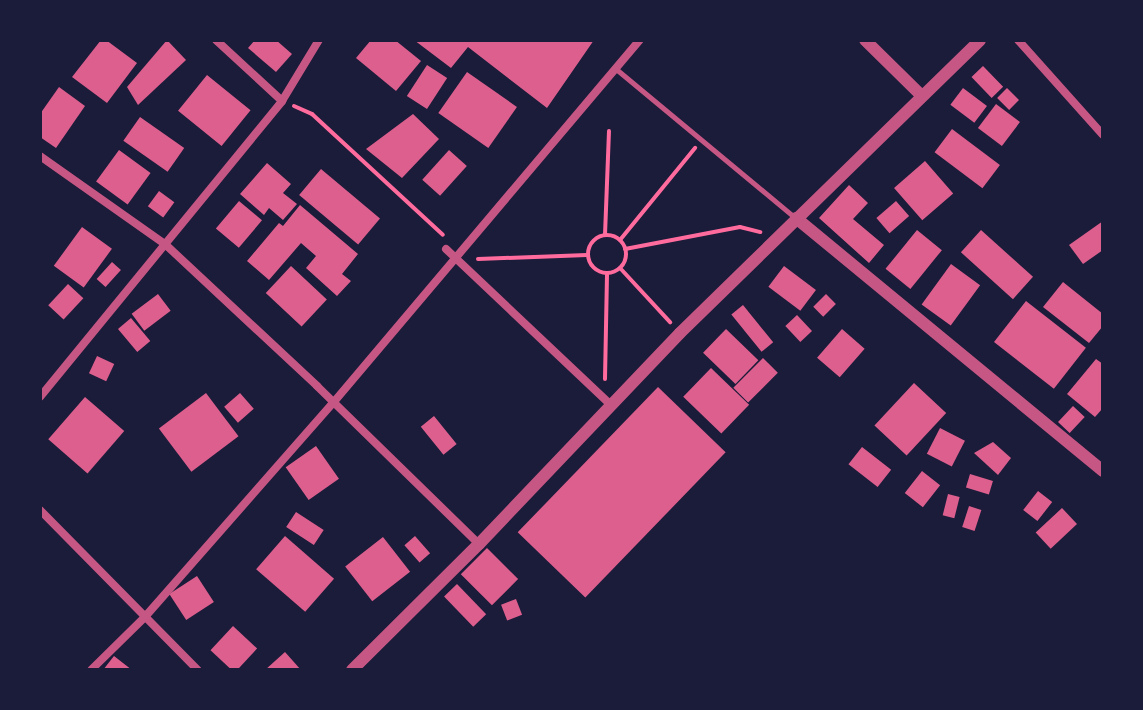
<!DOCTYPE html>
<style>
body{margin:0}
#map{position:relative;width:1143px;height:710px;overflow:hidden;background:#1b1b3a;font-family:Georgia,serif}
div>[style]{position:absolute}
.building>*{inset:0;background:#dd5f8e;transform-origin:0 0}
.path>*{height:4px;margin:-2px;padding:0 2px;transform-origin:2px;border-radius:2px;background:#ff6b9d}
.path>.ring{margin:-2px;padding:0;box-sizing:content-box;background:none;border:4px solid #ff6b9d;border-radius:50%}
.service>*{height:5px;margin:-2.5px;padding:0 2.5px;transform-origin:2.5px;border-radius:2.5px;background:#c65784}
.minor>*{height:8px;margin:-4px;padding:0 4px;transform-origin:4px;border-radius:4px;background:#c65784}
.tertiary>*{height:12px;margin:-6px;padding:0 6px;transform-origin:6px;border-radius:6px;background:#c65784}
span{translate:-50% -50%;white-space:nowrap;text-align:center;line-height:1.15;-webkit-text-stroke:6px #1b1b3a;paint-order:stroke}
.frame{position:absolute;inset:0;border:42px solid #1b1b3a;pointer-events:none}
</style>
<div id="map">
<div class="building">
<i style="clip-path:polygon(101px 40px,106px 40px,137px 63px,107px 103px,72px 77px)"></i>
<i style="clip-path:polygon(167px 40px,186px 60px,138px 105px,127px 87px)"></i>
<i style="clip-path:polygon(255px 40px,276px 40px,292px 54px,276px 72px,248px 48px)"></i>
<i style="clip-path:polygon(371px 40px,395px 40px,421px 61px,396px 91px,356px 58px)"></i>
<i style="clip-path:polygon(414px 40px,594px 40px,547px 108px,468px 47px,451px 68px)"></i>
<i style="left:427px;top:65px;width:24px;height:37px;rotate:33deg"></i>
<i style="left:983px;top:66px;width:29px;height:16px;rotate:46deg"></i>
<i style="left:467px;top:72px;width:61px;height:50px;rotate:35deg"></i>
<i style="left:207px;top:75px;width:56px;height:46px;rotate:39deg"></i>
<i style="clip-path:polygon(59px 87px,85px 106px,56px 148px,40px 137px,40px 114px)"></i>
<i style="left:963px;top:88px;width:30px;height:21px;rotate:37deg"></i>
<i style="left:1007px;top:88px;width:17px;height:14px;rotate:45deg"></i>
<i style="left:996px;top:104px;width:30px;height:30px;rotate:37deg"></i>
<i style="clip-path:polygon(413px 114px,439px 139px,402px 178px,366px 149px)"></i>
<i style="left:140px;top:117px;width:54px;height:29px;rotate:35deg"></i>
<i style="left:952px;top:129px;width:60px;height:29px;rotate:37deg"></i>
<i style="left:119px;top:150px;width:39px;height:39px;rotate:36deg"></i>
<i style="left:449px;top:150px;width:24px;height:40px;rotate:42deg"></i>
<i style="left:925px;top:161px;width:43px;height:41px;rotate:49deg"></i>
<i style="clip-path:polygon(267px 163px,291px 184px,283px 193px,297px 204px,283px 220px,269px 208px,264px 215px,240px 194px)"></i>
<i style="left:321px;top:169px;width:77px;height:34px;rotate:40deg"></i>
<i style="clip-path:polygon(849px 185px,868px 203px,853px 219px,884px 245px,869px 263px,819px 218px)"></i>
<i style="left:159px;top:191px;width:19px;height:19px;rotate:36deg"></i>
<i style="left:239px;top:201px;width:30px;height:36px;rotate:40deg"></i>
<i style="left:896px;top:201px;width:20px;height:26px;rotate:49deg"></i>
<i style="clip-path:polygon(300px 205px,358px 254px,342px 274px,351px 281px,337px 296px,306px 268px,316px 256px,301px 243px,269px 280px,247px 261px,279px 223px,283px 226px)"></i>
<i style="clip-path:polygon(1103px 221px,1103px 250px,1083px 264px,1069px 245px)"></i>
<i style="left:82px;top:227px;width:37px;height:48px;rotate:36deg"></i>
<i style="left:917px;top:230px;width:32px;height:50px;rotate:39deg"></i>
<i style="left:981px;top:230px;width:70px;height:30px;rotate:42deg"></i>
<i style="left:112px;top:262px;width:12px;height:23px;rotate:42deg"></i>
<i style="left:951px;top:264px;width:36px;height:50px;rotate:36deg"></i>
<i style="left:291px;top:266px;width:49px;height:37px;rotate:43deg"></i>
<i style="left:784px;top:266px;width:40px;height:26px;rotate:37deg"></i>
<i style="clip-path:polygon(1063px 282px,1103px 314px,1103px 326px,1089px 343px,1043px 307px)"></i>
<i style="left:68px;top:284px;width:21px;height:29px;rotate:43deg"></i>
<i style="left:158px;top:294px;width:21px;height:33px;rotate:53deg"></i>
<i style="left:826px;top:294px;width:14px;height:18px;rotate:45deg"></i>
<i style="left:1026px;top:301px;width:76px;height:52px;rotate:38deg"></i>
<i style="left:743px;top:305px;width:48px;height:15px;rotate:51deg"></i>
<i style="left:797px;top:315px;width:22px;height:16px;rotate:47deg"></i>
<i style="left:131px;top:318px;width:30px;height:17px;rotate:50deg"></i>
<i style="left:726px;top:329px;width:45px;height:33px;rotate:44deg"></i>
<i style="left:842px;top:329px;width:30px;height:38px;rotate:41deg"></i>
<i style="left:97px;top:356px;width:19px;height:19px;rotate:25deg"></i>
<i style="left:763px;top:358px;width:21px;height:42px;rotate:45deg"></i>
<i style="clip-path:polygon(1096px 359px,1103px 364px,1103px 408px,1095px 417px,1067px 394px)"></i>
<i style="left:711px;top:368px;width:53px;height:40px;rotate:44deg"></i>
<i style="left:914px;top:383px;width:44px;height:58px;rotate:43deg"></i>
<i style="left:658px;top:387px;width:94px;height:202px;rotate:44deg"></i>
<i style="left:206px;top:393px;width:54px;height:59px;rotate:53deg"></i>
<i style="left:240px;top:393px;width:21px;height:21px;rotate:49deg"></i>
<i style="left:85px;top:397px;width:52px;height:56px;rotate:41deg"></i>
<i style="left:1073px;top:406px;width:16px;height:22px;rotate:43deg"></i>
<i style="left:434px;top:416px;width:36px;height:17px;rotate:51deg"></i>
<i style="left:940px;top:428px;width:28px;height:29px;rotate:27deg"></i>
<i style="clip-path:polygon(993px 442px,1011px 458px,998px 475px,974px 453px)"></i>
<i style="left:316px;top:446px;width:40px;height:37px;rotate:55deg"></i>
<i style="left:862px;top:447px;width:37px;height:22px;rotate:38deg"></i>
<i style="left:922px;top:471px;width:23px;height:28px;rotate:38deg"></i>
<i style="left:970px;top:474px;width:24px;height:14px;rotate:17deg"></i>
<i style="left:1038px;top:491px;width:18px;height:24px;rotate:38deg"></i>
<i style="left:948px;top:494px;width:12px;height:22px;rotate:14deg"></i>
<i style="left:969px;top:506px;width:13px;height:22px;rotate:18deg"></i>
<i style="left:1062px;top:508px;width:22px;height:36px;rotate:47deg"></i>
<i style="left:296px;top:512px;width:33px;height:18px;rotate:33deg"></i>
<i style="left:285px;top:536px;width:65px;height:44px;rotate:41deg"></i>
<i style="left:415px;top:536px;width:23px;height:14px;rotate:49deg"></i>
<i style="left:383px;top:537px;width:44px;height:48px;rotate:52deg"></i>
<i style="left:487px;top:548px;width:44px;height:37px;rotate:45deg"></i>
<i style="left:197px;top:576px;width:31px;height:33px;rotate:57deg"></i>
<i style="left:457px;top:584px;width:42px;height:18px;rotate:46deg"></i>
<i style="left:516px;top:599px;width:17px;height:16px;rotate:69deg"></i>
<i style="left:233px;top:626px;width:33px;height:33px;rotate:43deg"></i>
<i style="clip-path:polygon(285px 652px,301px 670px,265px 670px)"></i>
<i style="clip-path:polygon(114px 656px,132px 670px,103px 670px)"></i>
</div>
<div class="path">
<i style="left:294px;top:106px;width:20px;rotate:24deg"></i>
<i style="left:312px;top:114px;width:178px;rotate:42.7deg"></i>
<i class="ring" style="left:588px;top:235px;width:34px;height:34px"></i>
<i style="left:605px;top:235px;width:104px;rotate:-87.8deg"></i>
<i style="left:620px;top:240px;width:119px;rotate:-50.8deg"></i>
<i style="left:625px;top:249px;width:117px;rotate:-10.8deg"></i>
<i style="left:740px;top:227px;width:21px;rotate:14deg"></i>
<i style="left:478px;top:259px;width:109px;rotate:-2.1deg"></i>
<i style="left:620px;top:268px;width:74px;rotate:47.2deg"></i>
<i style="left:605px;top:379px;width:106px;rotate:-88.9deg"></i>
</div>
<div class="service">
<i style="left:616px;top:69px;width:231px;rotate:39.7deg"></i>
</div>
<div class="minor">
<i style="left:216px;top:40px;width:90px;rotate:42.7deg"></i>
<i style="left:1018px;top:40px;width:127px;rotate:48.2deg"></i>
<i style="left:40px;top:156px;width:154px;rotate:35.2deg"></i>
<i style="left:166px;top:245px;width:207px;rotate:43deg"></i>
<i style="left:317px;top:386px;width:226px;rotate:44.3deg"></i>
<i style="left:446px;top:249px;width:227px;rotate:43.4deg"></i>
<i style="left:40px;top:397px;width:382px;rotate:-50.7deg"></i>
<i style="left:282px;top:101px;width:71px;rotate:-58.8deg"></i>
<i style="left:40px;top:510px;width:225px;rotate:45.4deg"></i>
<i style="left:91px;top:670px;width:74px;rotate:-44.5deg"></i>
<i style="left:144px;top:618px;width:286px;rotate:-48.7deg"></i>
<i style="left:333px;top:403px;width:475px;rotate:-49.8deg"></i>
</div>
<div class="tertiary">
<i style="left:865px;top:40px;width:78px;rotate:44.5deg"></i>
<i style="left:796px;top:218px;width:398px;rotate:39.5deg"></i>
<i style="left:352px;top:670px;width:179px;rotate:-44.8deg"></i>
<i style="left:479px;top:544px;width:291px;rotate:-46.4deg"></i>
<i style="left:680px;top:333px;width:419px;rotate:-44.3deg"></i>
</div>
<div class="frame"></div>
</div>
